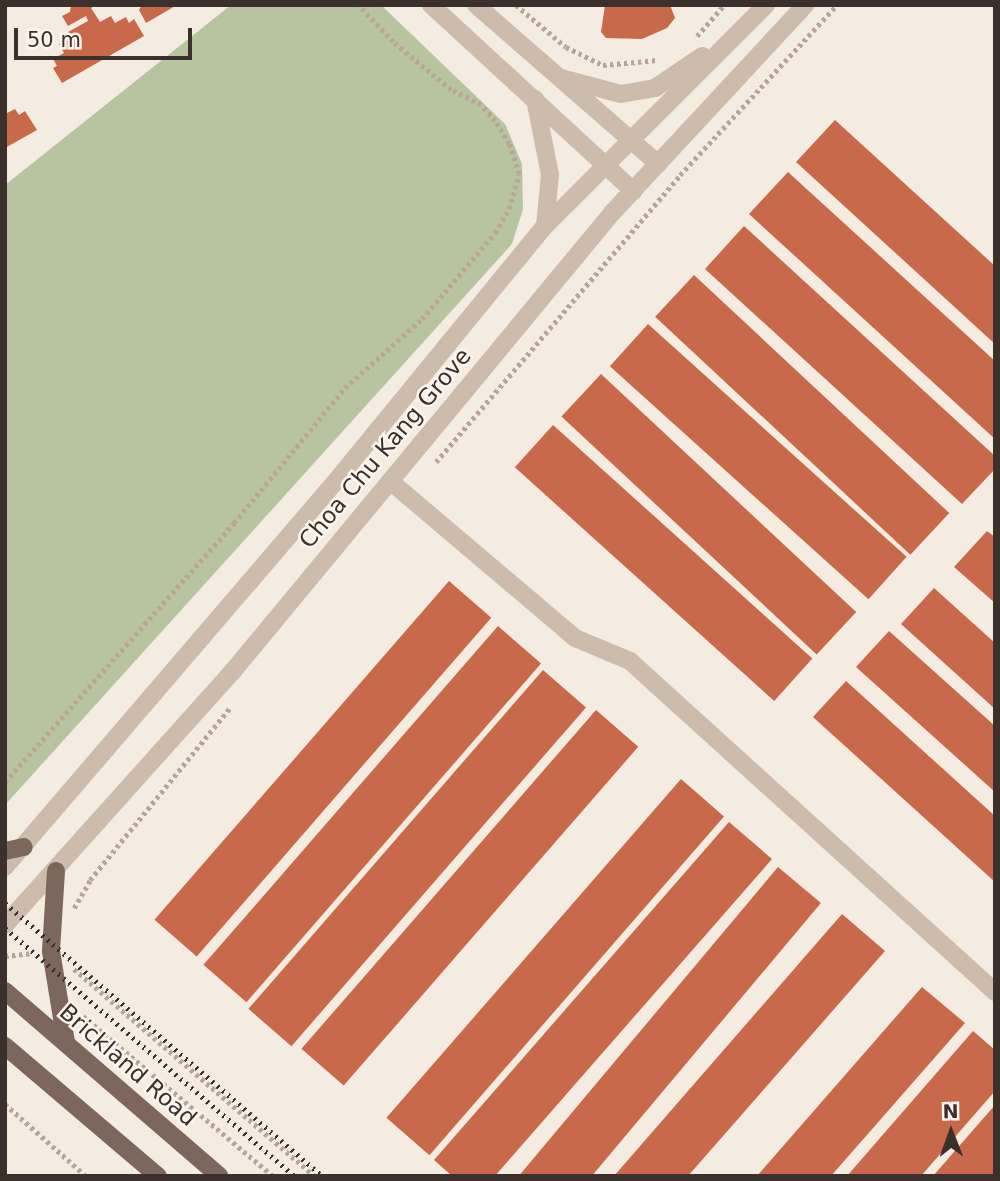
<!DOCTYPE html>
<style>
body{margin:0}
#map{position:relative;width:1000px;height:1181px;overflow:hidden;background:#f4ebe1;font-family:"DejaVu Sans",sans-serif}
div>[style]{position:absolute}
.green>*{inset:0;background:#b8c4a0}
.building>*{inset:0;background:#c8694b;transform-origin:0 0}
.path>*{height:4.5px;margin-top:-2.25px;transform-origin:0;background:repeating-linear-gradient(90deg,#b9a596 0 3.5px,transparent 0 7px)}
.minor>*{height:18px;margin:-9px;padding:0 9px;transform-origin:9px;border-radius:9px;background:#cdbbac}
.major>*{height:18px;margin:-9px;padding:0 9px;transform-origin:9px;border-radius:9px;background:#7d675c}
.rail>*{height:5px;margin-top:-2.5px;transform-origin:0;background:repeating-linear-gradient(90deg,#3b302b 0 2px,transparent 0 7px)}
span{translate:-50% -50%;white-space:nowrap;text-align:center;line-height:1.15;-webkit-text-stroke:5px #fbf5ee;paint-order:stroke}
.street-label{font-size:23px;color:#3b302b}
.frame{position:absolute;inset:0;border:7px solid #3b302b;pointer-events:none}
.north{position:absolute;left:916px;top:1097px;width:70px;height:70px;-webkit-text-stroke:5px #fbf5ee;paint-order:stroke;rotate:359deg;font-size:19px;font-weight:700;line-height:28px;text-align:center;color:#3b302b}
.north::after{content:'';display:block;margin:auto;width:24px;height:32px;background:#3b302b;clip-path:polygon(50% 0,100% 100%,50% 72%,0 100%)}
.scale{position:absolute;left:14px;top:28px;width:178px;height:32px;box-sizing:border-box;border:4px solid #3b302b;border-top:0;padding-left:9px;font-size:21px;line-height:24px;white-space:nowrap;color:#3b302b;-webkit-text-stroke:5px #fbf5ee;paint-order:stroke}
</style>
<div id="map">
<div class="green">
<i style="clip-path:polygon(231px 5px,381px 5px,505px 124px,522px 164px,523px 209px,512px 244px,5px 805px,5px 185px)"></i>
</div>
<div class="building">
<i style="clip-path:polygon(71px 5px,96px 5px,91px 8px,100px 22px,111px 16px,115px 23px,126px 17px,129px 23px,134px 19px,144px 36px,62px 83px,53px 68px,57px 66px,53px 59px,64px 53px,59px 44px,71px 38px,68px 32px,88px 21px,86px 16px,68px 26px,62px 16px,70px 12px)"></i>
<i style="clip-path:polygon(142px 5px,177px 5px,146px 23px,139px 10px)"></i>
<i style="clip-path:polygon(605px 5px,670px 5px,675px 18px,667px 28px,642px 39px,606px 38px,601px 32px)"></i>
<i style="clip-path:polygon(15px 109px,19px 115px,25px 111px,37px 130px,5px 148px,5px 114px)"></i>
<i style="clip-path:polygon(835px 120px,995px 266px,995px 344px,796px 162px)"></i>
<i style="clip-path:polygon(788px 172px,995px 361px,995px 439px,749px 214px)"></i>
<i style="clip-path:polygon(744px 226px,995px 456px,995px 469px,962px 504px,705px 269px)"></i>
<i style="left:694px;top:275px;width:349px;height:57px;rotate:43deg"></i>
<i style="left:648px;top:324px;width:348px;height:57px;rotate:42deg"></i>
<i style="left:601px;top:374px;width:349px;height:58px;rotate:43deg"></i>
<i style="left:553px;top:425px;width:349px;height:57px;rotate:42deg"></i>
<i style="clip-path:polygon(987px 531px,995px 537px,995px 603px,954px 567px)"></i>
<i style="left:449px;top:581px;width:56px;height:449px;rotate:41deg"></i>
<i style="clip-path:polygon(934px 588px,995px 643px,995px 709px,901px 624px)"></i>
<i style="left:498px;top:626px;width:57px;height:449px;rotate:41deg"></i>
<i style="clip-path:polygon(889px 631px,995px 726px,995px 792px,856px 667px)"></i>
<i style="left:543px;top:670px;width:57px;height:449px;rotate:41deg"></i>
<i style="clip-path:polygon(846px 681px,995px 816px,995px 882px,813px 717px)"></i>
<i style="left:596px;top:710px;width:56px;height:449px;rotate:41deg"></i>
<i style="left:681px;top:779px;width:57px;height:449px;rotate:41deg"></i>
<i style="clip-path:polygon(729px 822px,772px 859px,495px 1176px,452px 1176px,434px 1160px)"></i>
<i style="left:778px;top:867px;width:56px;height:410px;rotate:40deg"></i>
<i style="clip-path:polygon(842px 914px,885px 951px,688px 1176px,614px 1176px)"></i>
<i style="clip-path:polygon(922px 987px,965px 1023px,831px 1176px,757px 1176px)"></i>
<i style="clip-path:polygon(973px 1031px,995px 1050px,995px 1091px,921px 1176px,847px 1176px)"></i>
<i style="clip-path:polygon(995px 1105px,995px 1176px,933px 1176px)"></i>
</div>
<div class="path">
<i style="left:516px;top:5px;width:65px;rotate:40deg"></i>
<i style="left:566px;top:47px;width:41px;rotate:25.9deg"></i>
<i style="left:603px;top:65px;width:54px;rotate:-5.3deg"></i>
<i style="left:697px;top:36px;width:41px;rotate:-48.9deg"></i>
<i style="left:436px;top:462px;width:377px;rotate:-49.6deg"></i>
<i style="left:680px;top:175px;width:231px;rotate:-47.3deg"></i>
<i style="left:5px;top:782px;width:346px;rotate:-48.5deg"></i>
<i style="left:234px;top:523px;width:175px;rotate:-50.6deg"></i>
<i style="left:345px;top:388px;width:103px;rotate:-41.9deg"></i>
<i style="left:422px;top:319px;width:113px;rotate:-49.7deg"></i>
<i style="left:495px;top:233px;width:28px;rotate:-60deg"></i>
<i style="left:509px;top:209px;width:36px;rotate:-74deg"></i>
<i style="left:519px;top:174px;width:32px;rotate:-108deg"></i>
<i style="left:509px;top:144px;width:27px;rotate:-121deg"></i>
<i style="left:495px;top:121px;width:21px;rotate:-131deg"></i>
<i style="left:481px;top:105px;width:34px;rotate:-153deg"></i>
<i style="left:451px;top:90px;width:75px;rotate:-140.4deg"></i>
<i style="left:393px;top:42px;width:51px;rotate:-133.4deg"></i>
<i style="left:74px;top:908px;width:32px;rotate:-60deg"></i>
<i style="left:90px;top:880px;width:222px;rotate:-50.9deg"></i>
<i style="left:5px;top:956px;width:28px;rotate:-6deg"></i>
<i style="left:74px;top:969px;width:318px;rotate:40.7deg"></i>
<i style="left:83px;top:1016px;width:248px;rotate:40.1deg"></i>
<i style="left:5px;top:1104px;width:108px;rotate:41.6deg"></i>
</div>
<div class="minor">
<i style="left:431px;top:5px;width:275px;rotate:42.6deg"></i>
<i style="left:476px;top:5px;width:242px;rotate:41.1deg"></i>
<i style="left:561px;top:78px;width:62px;rotate:14.9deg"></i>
<i style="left:621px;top:94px;width:35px;rotate:-10deg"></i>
<i style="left:655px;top:88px;width:57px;rotate:-34.2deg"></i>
<i style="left:535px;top:99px;width:77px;rotate:78.8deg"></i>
<i style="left:550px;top:175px;width:51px;rotate:95.6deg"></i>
<i style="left:390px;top:481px;width:243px;rotate:40.3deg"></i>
<i style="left:575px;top:638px;width:60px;rotate:22.7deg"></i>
<i style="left:630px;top:661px;width:493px;rotate:42.2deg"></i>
<i style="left:5px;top:867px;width:508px;rotate:-49.39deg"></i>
<i style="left:336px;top:481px;width:330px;rotate:-50.7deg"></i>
<i style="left:545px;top:226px;width:313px;rotate:-45deg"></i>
<i style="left:5px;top:925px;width:341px;rotate:-48.1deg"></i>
<i style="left:233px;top:671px;width:594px;rotate:-50.39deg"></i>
<i style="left:612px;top:213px;width:284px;rotate:-47.1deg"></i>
</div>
<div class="major">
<i style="left:5px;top:851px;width:19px;rotate:-12deg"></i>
<i style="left:56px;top:871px;width:80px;rotate:93.6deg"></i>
<i style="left:51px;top:951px;width:93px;rotate:80.7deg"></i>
<i style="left:5px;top:991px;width:283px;rotate:40.8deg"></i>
<i style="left:5px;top:1046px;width:201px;rotate:40.4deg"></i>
</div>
<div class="rail">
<i style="left:5px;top:903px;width:418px;rotate:40.7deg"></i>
<i style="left:5px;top:928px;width:381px;rotate:40.6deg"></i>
</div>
<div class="street-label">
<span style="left:385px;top:448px;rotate:-50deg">Choa Chu Kang Grove</span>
<span style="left:128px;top:1065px;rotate:41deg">Brickland Road</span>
</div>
<div class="frame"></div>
<div class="north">N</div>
<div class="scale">50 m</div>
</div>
